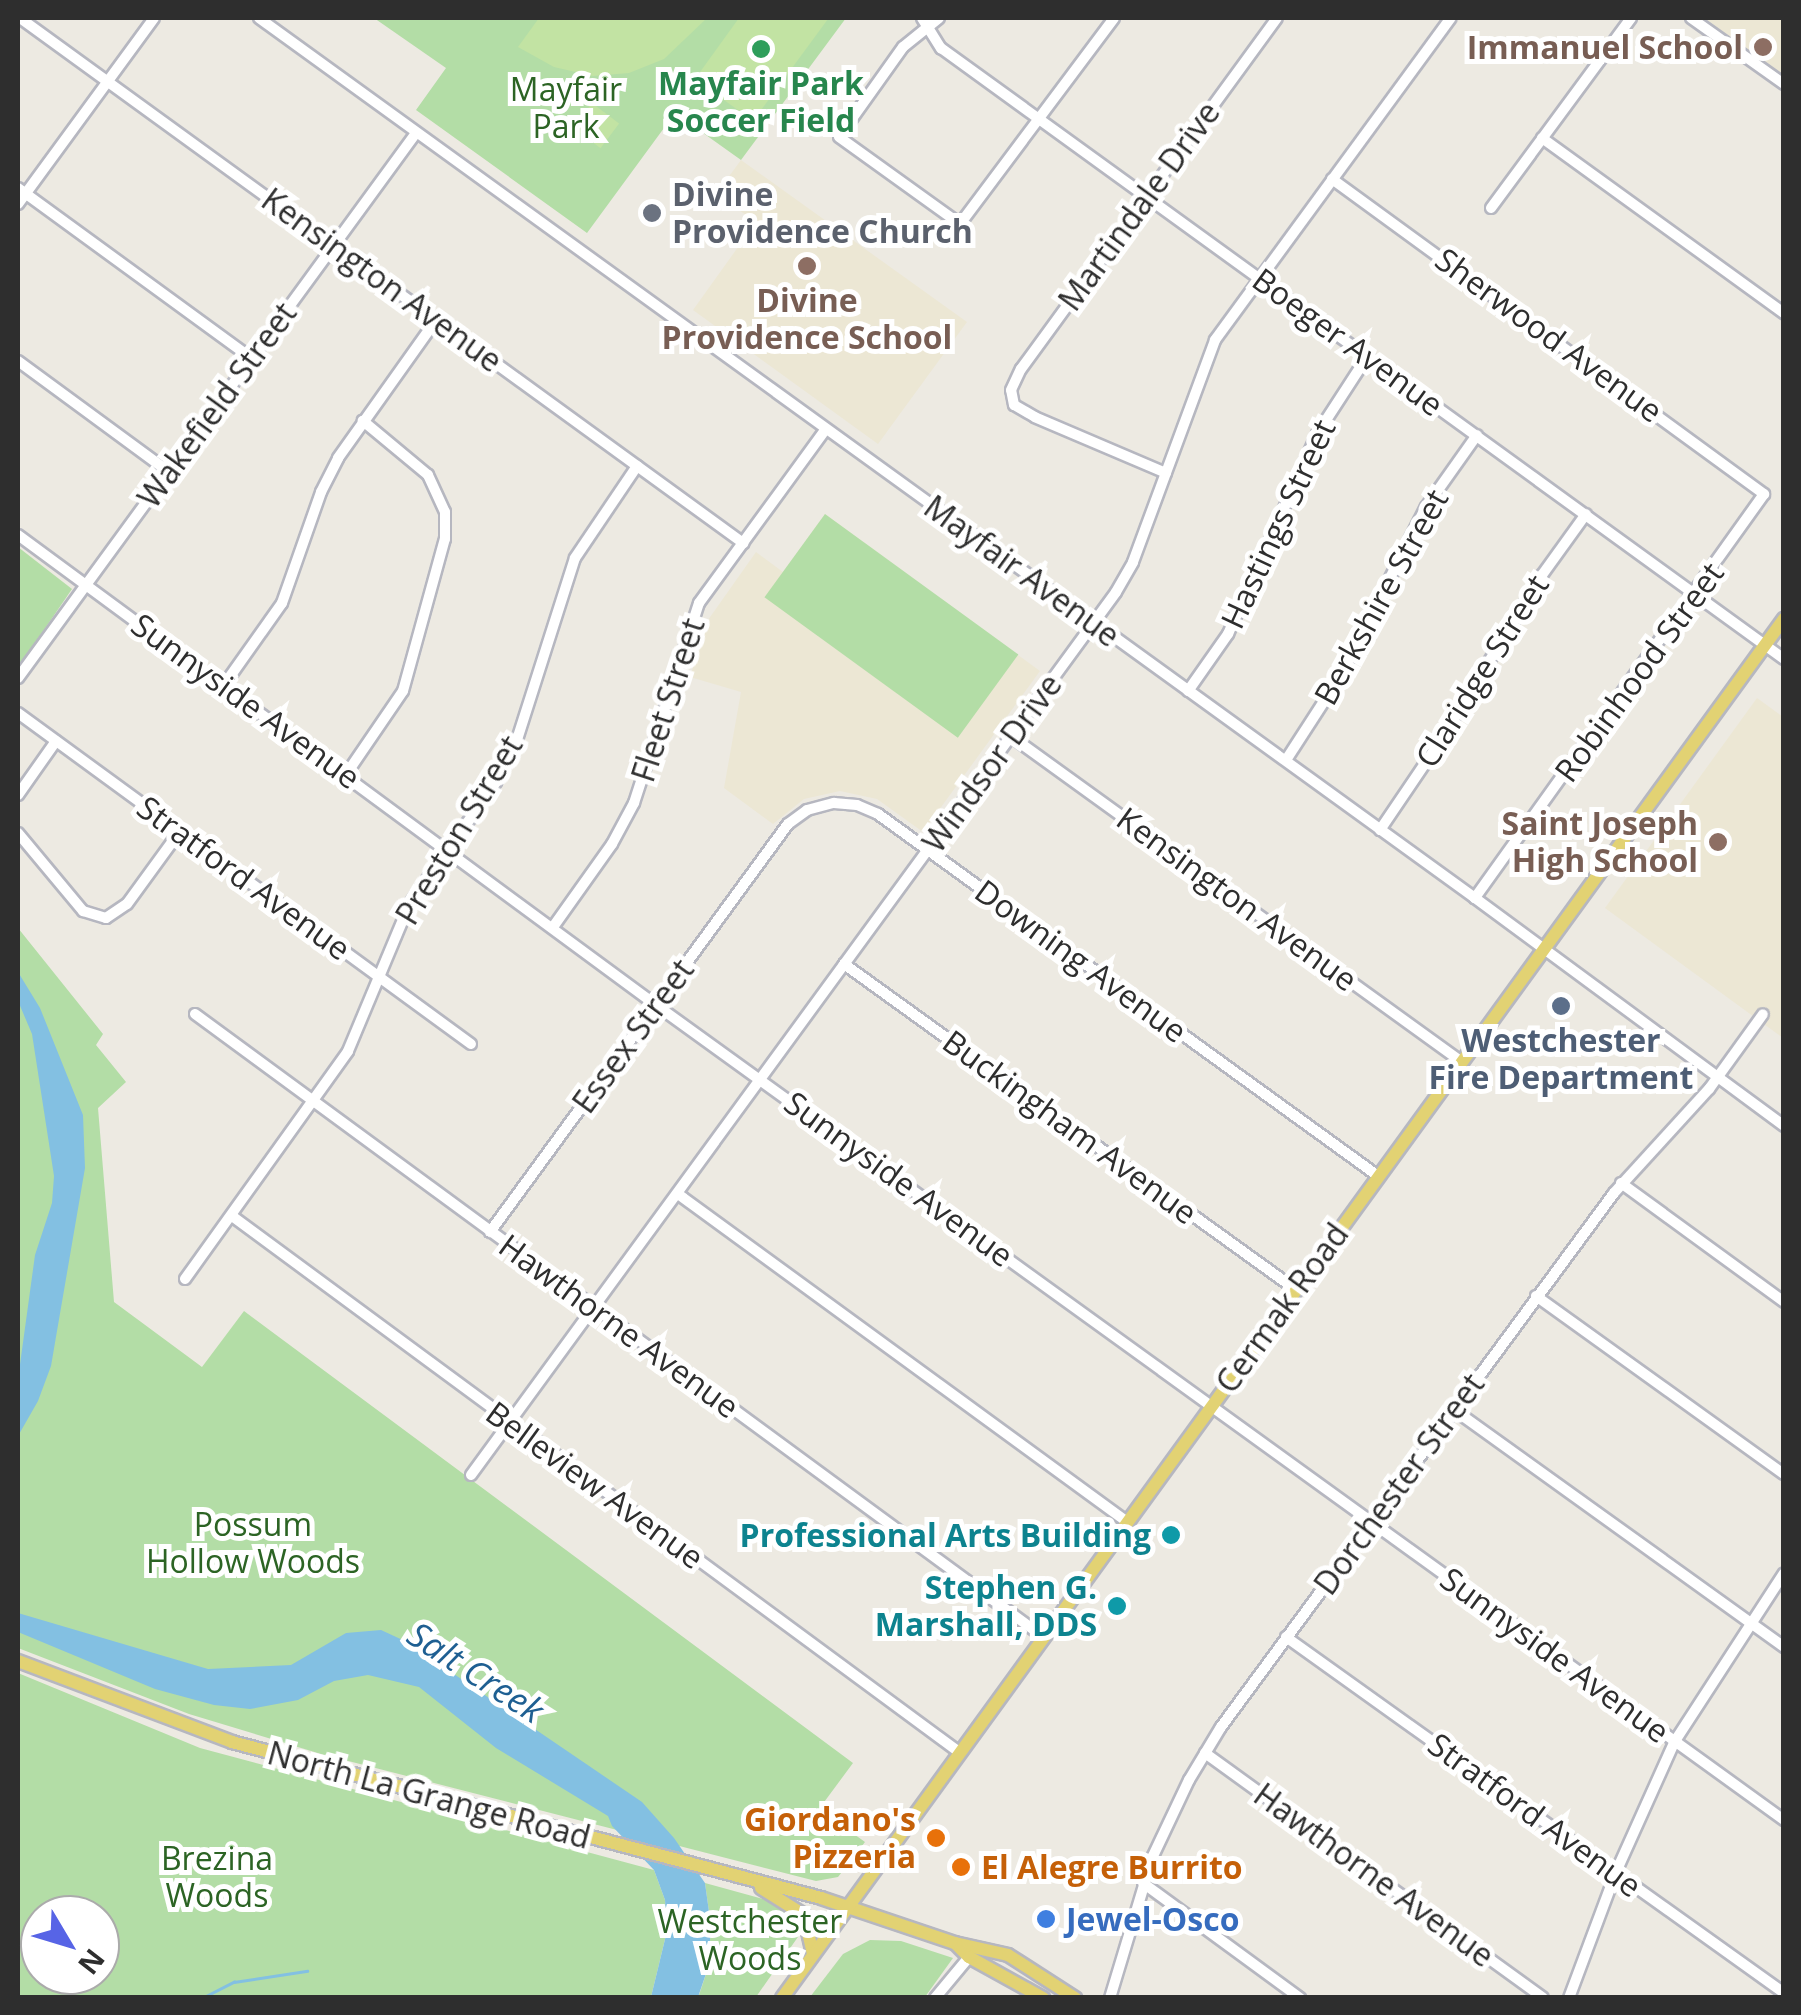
<!DOCTYPE html>
<style>
body{margin:0}
#map{position:relative;width:1801px;height:2015px;overflow:hidden;background:#edeae2;font-family:"Open Sans",sans-serif}
div>[style]{position:absolute}
.education>*{inset:0;background:#ece7d4}
.green>*{inset:0;background:#b3dda6;transform-origin:0 0}
.pitch>*{inset:0;background:#c2e3a3;transform-origin:0 0}
.water>*{inset:0;background:#83c0e2}
.stream>*{height:2.5px;margin:-1.25px;padding:0 1.25px;transform-origin:1.25px;border-radius:1.25px;background:#83c0e2}
.roads{filter:drop-shadow(2px 0 #b6b7c0) drop-shadow(-2px 0 #b6b7c0) drop-shadow(0 2px #b6b7c0) drop-shadow(0 -2px #b6b7c0)}
.minor>*{height:10px;margin:-5px;padding:0 5px;transform-origin:5px;border-radius:5px;background:#fff}
.major>*{height:12px;margin:-6px;padding:0 6px;transform-origin:6px;border-radius:6px;background:#e2d273}
.dots>*{width:28px;height:28px;translate:-50% -50%;box-sizing:border-box;border:5px solid #fff;border-radius:50%}
span{translate:-50% -50%;white-space:nowrap;text-align:center;line-height:1.15;-webkit-text-stroke:10px #fff;paint-order:stroke}
.education-label{font-size:32px;color:#785e54;font-weight:700}
.right{translate:-100% -50%;text-align:right}
.leisure-label{font-size:32px;color:#27864d;font-weight:700}
.park-label{font-size:32px;color:#2c6424}
.worship-label{font-size:32px;color:#5b616d;font-weight:700}
.left{translate:0 -50%;text-align:left}
.street-label{font-size:32px;color:#2e2e2e}
.service-label{font-size:32px;color:#4e5e75;font-weight:700}
.culture-label{font-size:32px;color:#0d838f;font-weight:700}
.food-label{font-size:32px;color:#c56008;font-weight:700}
.shop-label{font-size:32px;color:#366cbe;font-weight:700}
.water-label{font-size:35px;color:#1e5f92;font-style:italic}
.frame{position:absolute;inset:0;border:20px solid #2e2e2e;pointer-events:none}
.north{position:absolute;left:20px;top:1895px;width:100px;height:100px;box-sizing:border-box;background:#fff;border:2px solid #ababab;border-radius:50%;rotate:128deg;font-size:28px;font-weight:700;line-height:40px;text-align:center;color:#2e2e2e}
.north::after{content:'';display:block;margin:auto;width:35px;height:45px;background:#5764e6;clip-path:polygon(50% 0,100% 100%,50% 72%,0 100%)}
</style>
<div id="map">
<div class="education">
<i style="clip-path:polygon(1702px 18px,1783px 18px,1783px 76px)"></i>
<i style="clip-path:polygon(741px 160px,967px 322px,878px 444px,693px 310px,756px 222px,716px 194px)"></i>
<i style="clip-path:polygon(825px 514px,1040px 671px,923px 832px,877px 799px,840px 791px,804px 799px,773px 824px,724px 788px,741px 692px,690px 677px,708px 620px,756px 552px,783px 572px)"></i>
<i style="clip-path:polygon(1757px 698px,1783px 717px,1783px 1038px,1605px 908px)"></i>
</div>
<div class="green">
<i style="clip-path:polygon(374px 18px,846px 18px,741px 160px,675px 113px,587px 233px,416px 110px,446px 68px)"></i>
<i style="left:825px;top:514px;width:239px;height:103px;rotate:36deg"></i>
<i style="clip-path:polygon(18px 547px,72px 589px,18px 668px)"></i>
<i style="clip-path:polygon(18px 928px,103px 1034px,96px 1045px,126px 1082px,98px 1108px,114px 1302px,202px 1367px,244px 1311px,853px 1763px,819px 1809px,865px 1842px,838px 1877px,816px 1881px,321px 1754px,189px 1714px,18px 1648px)"></i>
<i style="clip-path:polygon(evenodd,18px 1673px,200px 1748px,654px 1870px,665px 1900px,667px 1931px,651px 1997px,18px 1997px,18px 1673px,40px 1915px,100px 1915px,100px 1975px,40px 1975px,40px 1915px)"></i>
<i style="clip-path:polygon(705px 1883px,781px 1904px,801px 1921px,800px 1934px,756px 1997px,698px 1998px,708px 1968px,711px 1926px)"></i>
<i style="clip-path:polygon(870px 1940px,901px 1941px,953px 1958px,925px 1997px,810px 1997px,843px 1954px)"></i>
</div>
<div class="pitch">
<i style="clip-path:polygon(539px 18px,707px 18px,664px 59px,629px 73px,593px 76px,554px 67px,518px 47px)"></i>
<i style="clip-path:polygon(739px 18px,828px 19px,753px 121px,695px 79px)"></i>
<i style="left:592px;top:103px;width:34px;height:31px;rotate:37deg"></i>
</div>
<div class="water">
<i style="clip-path:polygon(18px 972px,40px 1008px,83px 1115px,85px 1168px,51px 1366px,38px 1401px,18px 1436px,18px 1379px,35px 1255px,52px 1203px,54px 1176px,32px 1034px,18px 1001px)"></i>
<i style="clip-path:polygon(18px 1613px,208px 1669px,291px 1665px,346px 1633px,381px 1630px,407px 1642px,642px 1802px,674px 1838px,705px 1883px,711px 1926px,708px 1968px,698px 1997px,651px 1997px,667px 1931px,665px 1900px,654px 1870px,612px 1826px,608px 1816px,496px 1748px,419px 1687px,368px 1675px,334px 1681px,298px 1700px,250px 1709px,214px 1705px,155px 1689px,18px 1632px)"></i>
</div>
<div class="stream">
<i style="left:202px;top:1998px;width:36px;rotate:-27deg"></i>
<i style="left:234px;top:1982px;width:74px;rotate:-8.6deg"></i>
</div>
<div class="roads">
<div class="minor">
<i style="left:20px;top:18px;width:894px;rotate:35.98deg"></i>
<i style="left:259px;top:18px;width:1501px;rotate:35.89deg"></i>
<i style="left:1475px;top:898px;width:384px;rotate:36.4deg"></i>
<i style="left:922px;top:18px;width:36px;rotate:58deg"></i>
<i style="left:941px;top:48px;width:1041px;rotate:35.93deg"></i>
<i style="left:939px;top:18px;width:46px;rotate:141.1deg"></i>
<i style="left:903px;top:47px;width:110px;rotate:125.4deg"></i>
<i style="left:839px;top:137px;width:149px;rotate:35.7deg"></i>
<i style="left:960px;top:224px;width:257px;rotate:-53.2deg"></i>
<i style="left:1691px;top:18px;width:114px;rotate:35.4deg"></i>
<i style="left:1542px;top:138px;width:299px;rotate:35.9deg"></i>
<i style="left:1332px;top:179px;width:535px;rotate:36.1deg"></i>
<i style="left:1764px;top:494px;width:497px;rotate:125.6deg"></i>
<i style="left:18px;top:188px;width:288px;rotate:36.1deg"></i>
<i style="left:18px;top:204px;width:230px;rotate:-53.8deg"></i>
<i style="left:1491px;top:208px;width:236px;rotate:-53.6deg"></i>
<i style="left:18px;top:361px;width:186px;rotate:36.3deg"></i>
<i style="left:1166px;top:473px;width:142px;rotate:-156.9deg"></i>
<i style="left:1035px;top:417px;width:24px;rotate:-150deg"></i>
<i style="left:1014px;top:405px;width:15px;rotate:-101deg"></i>
<i style="left:1011px;top:390px;width:23px;rotate:-65deg"></i>
<i style="left:1021px;top:369px;width:434px;rotate:-53.9deg"></i>
<i style="left:18px;top:535px;width:792px;rotate:36.38deg"></i>
<i style="left:656px;top:1005px;width:1392px;rotate:35.85deg"></i>
<i style="left:18px;top:678px;width:675px;rotate:-53.86deg"></i>
<i style="left:224px;top:685px;width:100px;rotate:-54.7deg"></i>
<i style="left:282px;top:603px;width:118px;rotate:-70.6deg"></i>
<i style="left:321px;top:492px;width:38px;rotate:-63deg"></i>
<i style="left:338px;top:458px;width:169px;rotate:-54.6deg"></i>
<i style="left:1188px;top:691px;width:70px;rotate:-54.9deg"></i>
<i style="left:1228px;top:634px;width:219px;rotate:-66deg"></i>
<i style="left:1317px;top:434px;width:92px;rotate:-57deg"></i>
<i style="left:18px;top:713px;width:561px;rotate:36.16deg"></i>
<i style="left:1012px;top:737px;width:555px;rotate:35.84deg"></i>
<i style="left:1286px;top:760px;width:101px;rotate:-57.1deg"></i>
<i style="left:1341px;top:675px;width:188px;rotate:-63.2deg"></i>
<i style="left:1426px;top:507px;width:88px;rotate:-54.7deg"></i>
<i style="left:347px;top:773px;width:99px;rotate:-55.7deg"></i>
<i style="left:403px;top:691px;width:158px;rotate:-74.6deg"></i>
<i style="left:445px;top:539px;width:27px;rotate:-90deg"></i>
<i style="left:445px;top:512px;width:41px;rotate:-114.7deg"></i>
<i style="left:428px;top:475px;width:85px;rotate:-140.3deg"></i>
<i style="left:18px;top:795px;width:66px;rotate:-54.9deg"></i>
<i style="left:1380px;top:830px;width:105px;rotate:-55.9deg"></i>
<i style="left:1439px;top:743px;width:197px;rotate:-58.5deg"></i>
<i style="left:1542px;top:575px;width:75px;rotate:-54.2deg"></i>
<i style="left:18px;top:833px;width:102px;rotate:50.2deg"></i>
<i style="left:83px;top:911px;width:24px;rotate:17deg"></i>
<i style="left:106px;top:918px;width:25px;rotate:-34deg"></i>
<i style="left:127px;top:904px;width:90px;rotate:-54deg"></i>
<i style="left:553px;top:927px;width:102px;rotate:-54.6deg"></i>
<i style="left:612px;top:844px;width:47px;rotate:-61.8deg"></i>
<i style="left:634px;top:803px;width:210px;rotate:-72deg"></i>
<i style="left:699px;top:603px;width:215px;rotate:-53.9deg"></i>
<i style="left:844px;top:964px;width:556px;rotate:35.78deg"></i>
<i style="left:195px;top:1014px;width:1051px;rotate:36.29deg"></i>
<i style="left:1621px;top:1183px;width:202px;rotate:36.1deg"></i>
<i style="left:678px;top:1194px;width:555px;rotate:36.13deg"></i>
<i style="left:232px;top:1216px;width:903px;rotate:36.4deg"></i>
<i style="left:490px;top:1232px;width:505px;rotate:-53.86deg"></i>
<i style="left:788px;top:824px;width:24px;rotate:-36deg"></i>
<i style="left:807px;top:810px;width:28px;rotate:-15deg"></i>
<i style="left:834px;top:803px;width:23px;rotate:5deg"></i>
<i style="left:857px;top:805px;width:23px;rotate:23deg"></i>
<i style="left:878px;top:814px;width:617px;rotate:35.9deg"></i>
<i style="left:185px;top:1279px;width:280px;rotate:-54.4deg"></i>
<i style="left:348px;top:1051px;width:158px;rotate:-67.3deg"></i>
<i style="left:409px;top:905px;width:151px;rotate:-54.7deg"></i>
<i style="left:496px;top:782px;width:41px;rotate:-62.2deg"></i>
<i style="left:515px;top:746px;width:197px;rotate:-72.3deg"></i>
<i style="left:575px;top:558px;width:111px;rotate:-56deg"></i>
<i style="left:1536px;top:1296px;width:305px;rotate:35.7deg"></i>
<i style="left:1453px;top:1409px;width:408px;rotate:35.7deg"></i>
<i style="left:471px;top:1475px;width:1093px;rotate:-53.85deg"></i>
<i style="left:1116px;top:592px;width:34px;rotate:-60deg"></i>
<i style="left:1133px;top:562px;width:237px;rotate:-69.7deg"></i>
<i style="left:1215px;top:340px;width:399px;rotate:-53.8deg"></i>
<i style="left:1286px;top:1637px;width:612px;rotate:35.56deg"></i>
<i style="left:1205px;top:1753px;width:417px;rotate:35.9deg"></i>
<i style="left:1143px;top:1883px;width:195px;rotate:36.2deg"></i>
<i style="left:935px;top:1998px;width:53px;rotate:-50.3deg"></i>
<i style="left:1110px;top:1998px;width:148px;rotate:-73.2deg"></i>
<i style="left:1153px;top:1856px;width:84px;rotate:-64.7deg"></i>
<i style="left:1189px;top:1780px;width:62px;rotate:-58.9deg"></i>
<i style="left:1221px;top:1727px;width:663px;rotate:-53.65deg"></i>
<i style="left:1614px;top:1193px;width:141px;rotate:-47.6deg"></i>
<i style="left:1709px;top:1089px;width:92px;rotate:-54.2deg"></i>
<i style="left:1569px;top:1998px;width:134px;rotate:-69.5deg"></i>
<i style="left:1616px;top:1872px;width:144px;rotate:-65.8deg"></i>
<i style="left:1675px;top:1741px;width:200px;rotate:-57deg"></i>
</div>
<div class="major">
<i style="left:18px;top:1661px;width:229px;rotate:20.7deg"></i>
<i style="left:232px;top:1742px;width:609px;rotate:14.83deg"></i>
<i style="left:821px;top:1898px;width:141px;rotate:18.6deg"></i>
<i style="left:955px;top:1943px;width:54px;rotate:12.8deg"></i>
<i style="left:1008px;top:1955px;width:80px;rotate:32.7deg"></i>
<i style="left:761px;top:1888px;width:51px;rotate:32.1deg"></i>
<i style="left:804px;top:1915px;width:40px;rotate:77deg"></i>
<i style="left:955px;top:1943px;width:20px;rotate:45deg"></i>
<i style="left:969px;top:1957px;width:85px;rotate:29deg"></i>
<i style="left:782px;top:1998px;width:1705px;rotate:-54deg"></i>
</div>
</div>
<div class="dots">
<i style="left:1763px;top:47px;background:#8d6e63"></i>
<i style="left:761px;top:49px;background:#2e9e5b"></i>
<i style="left:652px;top:213px;background:#6b7280"></i>
<i style="left:807px;top:266px;background:#8d6e63"></i>
<i style="left:1718px;top:842px;background:#8d6e63"></i>
<i style="left:1561px;top:1006px;background:#5c6f8a"></i>
<i style="left:1171px;top:1535px;background:#0f9aa8"></i>
<i style="left:1117px;top:1606px;background:#0f9aa8"></i>
<i style="left:936px;top:1838px;background:#e8710a"></i>
<i style="left:961px;top:1867px;background:#e8710a"></i>
<i style="left:1046px;top:1919px;background:#3f7fe0"></i>
</div>
<div class="education-label">
<span class="right" style="left:1743px;top:47px">Immanuel School</span>
<span style="left:807px;top:319px">Divine<br>Providence School</span>
<span class="right" style="left:1698px;top:842px">Saint Joseph<br>High School</span>
</div>
<div class="leisure-label">
<span style="left:761px;top:102px">Mayfair Park<br>Soccer Field</span>
</div>
<div class="park-label">
<span style="left:566px;top:108px">Mayfair<br>Park</span>
<span style="left:253px;top:1543px">Possum<br>Hollow Woods</span>
<span style="left:217px;top:1877px">Brezina<br>Woods</span>
<span style="left:750px;top:1940px">Westchester<br>Woods</span>
</div>
<div class="worship-label">
<span class="left" style="left:672px;top:213px">Divine<br>Providence Church</span>
</div>
<div class="street-label">
<span style="left:1139px;top:206px;rotate:-54deg">Martindale Drive</span>
<span style="left:382px;top:280px;rotate:36deg">Kensington Avenue</span>
<span style="left:1549px;top:335px;rotate:36deg">Sherwood Avenue</span>
<span style="left:1348px;top:342px;rotate:36deg">Boeger Avenue</span>
<span style="left:217px;top:405px;rotate:-54deg">Wakefield Street</span>
<span style="left:1278px;top:524px;rotate:-65deg">Hastings Street</span>
<span style="left:1022px;top:571px;rotate:36deg">Mayfair Avenue</span>
<span style="left:1381px;top:597px;rotate:-61deg">Berkshire Street</span>
<span style="left:1482px;top:671px;rotate:-58deg">Claridge Street</span>
<span style="left:1639px;top:672px;rotate:-54deg">Robinhood Street</span>
<span style="left:668px;top:700px;rotate:-72deg">Fleet Street</span>
<span style="left:246px;top:701px;rotate:36deg">Sunnyside Avenue</span>
<span style="left:992px;top:763px;rotate:-54deg">Windsor Drive</span>
<span style="left:459px;top:830px;rotate:-59deg">Preston Street</span>
<span style="left:244px;top:878px;rotate:36deg">Stratford Avenue</span>
<span style="left:1237px;top:899px;rotate:36deg">Kensington Avenue</span>
<span style="left:1081px;top:961px;rotate:36deg">Downing Avenue</span>
<span style="left:633px;top:1036px;rotate:-54deg">Essex Street</span>
<span style="left:1070px;top:1127px;rotate:36deg">Buckingham Avenue</span>
<span style="left:899px;top:1179px;rotate:36deg">Sunnyside Avenue</span>
<span style="left:1282px;top:1308px;rotate:-54deg">Cermak Road</span>
<span style="left:619px;top:1326px;rotate:36deg">Hawthorne Avenue</span>
<span style="left:1399px;top:1484px;rotate:-54deg">Dorchester Street</span>
<span style="left:595px;top:1485px;rotate:36deg">Belleview Avenue</span>
<span style="left:1555px;top:1655px;rotate:36deg">Sunnyside Avenue</span>
<span style="left:429px;top:1795px;rotate:15deg">North La Grange Road</span>
<span style="left:1535px;top:1815px;rotate:36deg">Stratford Avenue</span>
<span style="left:1374px;top:1875px;rotate:36deg">Hawthorne Avenue</span>
</div>
<div class="service-label">
<span style="left:1561px;top:1059px">Westchester<br>Fire Department</span>
</div>
<div class="culture-label">
<span class="right" style="left:1151px;top:1535px">Professional Arts Building</span>
<span class="right" style="left:1097px;top:1606px">Stephen G.<br>Marshall, DDS</span>
</div>
<div class="food-label">
<span class="right" style="left:916px;top:1838px">Giordano's<br>Pizzeria</span>
<span class="left" style="left:981px;top:1867px">El Alegre Burrito</span>
</div>
<div class="shop-label">
<span class="left" style="left:1066px;top:1919px">Jewel-Osco</span>
</div>
<div class="water-label">
<span style="left:476px;top:1672px;rotate:33deg">Salt Creek</span>
</div>
<div class="frame"></div>
<div class="north">N</div>
</div>
